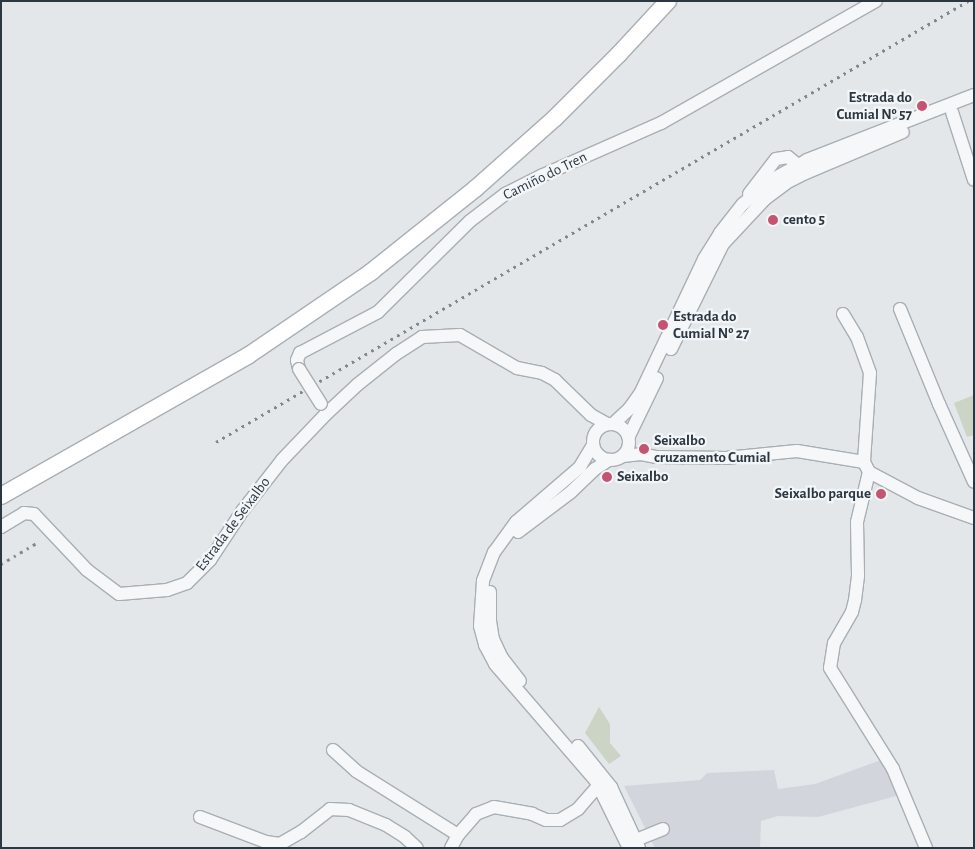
<!DOCTYPE html>
<meta charset="utf-8">
<style>
body{margin:0}
#map{position:relative;width:975px;height:849px;overflow:hidden;background:#e3e7ea;font-family:"Alegreya Sans",sans-serif}
div>[style]{position:absolute}
.built>*{inset:0;background:#d2d6dc}
.green>*{inset:0;background:#cbd4c5}
.roads{filter:drop-shadow(1px 0 #a8afb4) drop-shadow(-1px 0 #a8afb4) drop-shadow(0 1px #a8afb4) drop-shadow(0 -1px #a8afb4)}
.minor>*{height:12px;margin:-6px;padding:0 6px;transform-origin:6px;border-radius:6px;background:#f6f7f9}
.minor>.ring{margin:-6px;padding:0;box-sizing:content-box;background:none;border:12px solid #f6f7f9;border-radius:50%}
.major>*{height:16px;margin:-8px;padding:0 8px;transform-origin:8px;border-radius:8px;background:#fff}
.rail>*{height:3px;margin-top:-1.5px;transform-origin:0;background:repeating-linear-gradient(90deg,#7e8893 0 2.5px,transparent 0 7.5px)}
.bridges{filter:drop-shadow(1px 0 #a8afb4) drop-shadow(-1px 0 #a8afb4) drop-shadow(0 1px #a8afb4) drop-shadow(0 -1px #a8afb4)}
.minor-bridge>*{height:12px;margin:-6px;padding:0 6px;transform-origin:6px;border-radius:6px;background:#f6f7f9}
.dots>*{width:14px;height:14px;translate:-50% -50%;box-sizing:border-box;border:2px solid #f3f6f8;border-radius:50%}
span{translate:-50% -50%;white-space:nowrap;text-align:center;line-height:1.15;-webkit-text-stroke:4.5px #f3f6f8;paint-order:stroke}
.poi-label{font-size:15px;color:#2c3741;font-weight:700}
.right{translate:-100% -50%;text-align:right}
.left{translate:0 -50%;text-align:left}
.street-label{font-size:15px;color:#2c3741}
.frame{position:absolute;inset:0;border:2px solid #2c3741;pointer-events:none}
</style>
<div id="map">
<div class="built">
<i style="clip-path:polygon(881px 760px,900px 795px,818px 817px,778px 816px,761px 821px,760px 848px,655px 848px,624px 786px,700px 780px,707px 773px,774px 770px,778px 789px,815px 784px)"></i>
</div>
<div class="green">
<i style="clip-path:polygon(974px 395px,974px 435px,967px 437px,954px 403px)"></i>
<i style="clip-path:polygon(599px 707px,610px 724px,610px 743px,621px 756px,609px 764px,585px 733px)"></i>
</div>
<div class="roads">
<div class="minor">
<i style="left:952px;top:112px;width:71px;rotate:72.1deg"></i>
<i style="left:749px;top:194px;width:44px;rotate:-52.4deg"></i>
<i style="left:776px;top:159px;width:12px;rotate:-9deg"></i>
<i style="left:788px;top:157px;width:13px;rotate:39deg"></i>
<i style="left:798px;top:165px;width:5px;rotate:79deg"></i>
<i style="left:900px;top:309px;width:103px;rotate:67.7deg"></i>
<i style="left:939px;top:404px;width:85px;rotate:65.8deg"></i>
<i style="left:843px;top:314px;width:27px;rotate:59deg"></i>
<i style="left:857px;top:337px;width:38px;rotate:70deg"></i>
<i style="left:870px;top:373px;width:89px;rotate:93.9deg"></i>
<i style="left:671px;top:349px;width:117px;rotate:-63.7deg"></i>
<i style="left:723px;top:244px;width:62px;rotate:-47deg"></i>
<i style="left:765px;top:199px;width:26px;rotate:-37deg"></i>
<i style="left:786px;top:183px;width:22px;rotate:-27deg"></i>
<i style="left:806px;top:173px;width:105px;rotate:-22.9deg"></i>
<i style="left:299px;top:369px;width:9px;rotate:-103deg"></i>
<i style="left:297px;top:360px;width:8px;rotate:-67deg"></i>
<i style="left:300px;top:353px;width:88px;rotate:-27.7deg"></i>
<i style="left:378px;top:312px;width:129px;rotate:-44.7deg"></i>
<i style="left:470px;top:221px;width:44px;rotate:-37.6deg"></i>
<i style="left:505px;top:194px;width:42px;rotate:-26.6deg"></i>
<i style="left:543px;top:175px;width:129px;rotate:-23.8deg"></i>
<i style="left:661px;top:123px;width:247px;rotate:-29.6deg"></i>
<i class="ring" style="left:593px;top:424px;width:24px;height:24px"></i>
<i style="left:613px;top:424px;width:22px;rotate:-43deg"></i>
<i style="left:629px;top:409px;width:19px;rotate:-54deg"></i>
<i style="left:640px;top:394px;width:149px;rotate:-64.6deg"></i>
<i style="left:704px;top:259px;width:31px;rotate:-58deg"></i>
<i style="left:720px;top:233px;width:37px;rotate:-52deg"></i>
<i style="left:743px;top:204px;width:41px;rotate:-39.1deg"></i>
<i style="left:775px;top:178px;width:37px;rotate:-29deg"></i>
<i style="left:807px;top:160px;width:179px;rotate:-21.3deg"></i>
<i style="left:629px;top:436px;width:64px;rotate:-64.2deg"></i>
<i style="left:593px;top:445px;width:26px;rotate:121deg"></i>
<i style="left:580px;top:467px;width:84px;rotate:139.3deg"></i>
<i style="left:516px;top:522px;width:37px;rotate:126deg"></i>
<i style="left:494px;top:552px;width:31px;rotate:111deg"></i>
<i style="left:483px;top:581px;width:45px;rotate:93.8deg"></i>
<i style="left:480px;top:626px;width:20px;rotate:75deg"></i>
<i style="left:485px;top:645px;width:21px;rotate:62deg"></i>
<i style="left:495px;top:664px;width:155px;rotate:49.2deg"></i>
<i style="left:596px;top:781px;width:75px;rotate:63.8deg"></i>
<i style="left:623px;top:456px;width:18px;rotate:-6deg"></i>
<i style="left:641px;top:454px;width:16px;rotate:11deg"></i>
<i style="left:657px;top:457px;width:69px;rotate:0.8deg"></i>
<i style="left:726px;top:458px;width:71px;rotate:-5.6deg"></i>
<i style="left:797px;top:451px;width:68px;rotate:9.3deg"></i>
<i style="left:864px;top:462px;width:11px;rotate:63deg"></i>
<i style="left:869px;top:472px;width:55px;rotate:28deg"></i>
<i style="left:918px;top:498px;width:59px;rotate:19.7deg"></i>
<i style="left:869px;top:472px;width:51px;rotate:103.5deg"></i>
<i style="left:857px;top:522px;width:54px;rotate:88.9deg"></i>
<i style="left:858px;top:576px;width:24px;rotate:97deg"></i>
<i style="left:855px;top:600px;width:12px;rotate:104deg"></i>
<i style="left:852px;top:612px;width:36px;rotate:120deg"></i>
<i style="left:834px;top:643px;width:25px;rotate:99deg"></i>
<i style="left:830px;top:668px;width:119px;rotate:58deg"></i>
<i style="left:893px;top:769px;width:86px;rotate:67.3deg"></i>
<i style="left:1px;top:527px;width:27px;rotate:-31deg"></i>
<i style="left:24px;top:513px;width:10px;rotate:6deg"></i>
<i style="left:34px;top:514px;width:77px;rotate:46.6deg"></i>
<i style="left:87px;top:570px;width:40px;rotate:37deg"></i>
<i style="left:119px;top:594px;width:48px;rotate:-4.8deg"></i>
<i style="left:167px;top:590px;width:21px;rotate:-19deg"></i>
<i style="left:187px;top:583px;width:33px;rotate:-45deg"></i>
<i style="left:210px;top:560px;width:60px;rotate:-56.6deg"></i>
<i style="left:243px;top:510px;width:63px;rotate:-52deg"></i>
<i style="left:282px;top:460px;width:64px;rotate:-46.3deg"></i>
<i style="left:326px;top:414px;width:42px;rotate:-43.1deg"></i>
<i style="left:357px;top:385px;width:50px;rotate:-38.5deg"></i>
<i style="left:396px;top:354px;width:31px;rotate:-33deg"></i>
<i style="left:422px;top:337px;width:38px;rotate:-3deg"></i>
<i style="left:460px;top:335px;width:66px;rotate:30.1deg"></i>
<i style="left:517px;top:368px;width:25px;rotate:11deg"></i>
<i style="left:542px;top:373px;width:15px;rotate:28deg"></i>
<i style="left:555px;top:380px;width:50px;rotate:44.2deg"></i>
<i style="left:591px;top:415px;width:18px;rotate:29deg"></i>
<i style="left:518px;top:532px;width:66px;rotate:-37deg"></i>
<i style="left:571px;top:492px;width:33px;rotate:-44deg"></i>
<i style="left:595px;top:469px;width:17px;rotate:-33deg"></i>
<i style="left:490px;top:592px;width:29px;rotate:90deg"></i>
<i style="left:490px;top:621px;width:18px;rotate:81deg"></i>
<i style="left:493px;top:639px;width:21px;rotate:65deg"></i>
<i style="left:502px;top:658px;width:29px;rotate:52deg"></i>
<i style="left:578px;top:746px;width:53px;rotate:51.2deg"></i>
<i style="left:611px;top:787px;width:67px;rotate:65.3deg"></i>
<i style="left:333px;top:750px;width:31px;rotate:42deg"></i>
<i style="left:356px;top:771px;width:120px;rotate:32.1deg"></i>
<i style="left:200px;top:817px;width:71px;rotate:20.7deg"></i>
<i style="left:266px;top:842px;width:14px;rotate:8deg"></i>
<i style="left:280px;top:844px;width:24px;rotate:-30deg"></i>
<i style="left:301px;top:832px;width:37px;rotate:-38deg"></i>
<i style="left:330px;top:809px;width:19px;rotate:3deg"></i>
<i style="left:349px;top:810px;width:40px;rotate:22deg"></i>
<i style="left:386px;top:825px;width:22px;rotate:32deg"></i>
<i style="left:405px;top:837px;width:16px;rotate:43deg"></i>
<i style="left:630px;top:838px;width:6px;rotate:18deg"></i>
<i style="left:636px;top:840px;width:29px;rotate:-22deg"></i>
<i style="left:451px;top:848px;width:15px;rotate:-62deg"></i>
<i style="left:458px;top:835px;width:28px;rotate:-49deg"></i>
<i style="left:476px;top:814px;width:19px;rotate:-21deg"></i>
<i style="left:494px;top:807px;width:39px;rotate:10deg"></i>
<i style="left:532px;top:814px;width:15px;rotate:23deg"></i>
<i style="left:546px;top:820px;width:14px"></i>
<i style="left:560px;top:820px;width:21px;rotate:-31deg"></i>
<i style="left:578px;top:809px;width:32px;rotate:-49deg"></i>
</div>
<div class="major">
<i style="left:1px;top:496px;width:285px;rotate:-29.6deg"></i>
<i style="left:249px;top:355px;width:148px;rotate:-34.2deg"></i>
<i style="left:371px;top:272px;width:133px;rotate:-38.6deg"></i>
<i style="left:475px;top:189px;width:107px;rotate:-41.6deg"></i>
<i style="left:555px;top:118px;width:91px;rotate:-45deg"></i>
<i style="left:619px;top:54px;width:72px;rotate:-47.2deg"></i>
</div>
</div>
<div class="rail">
<i style="left:216px;top:442px;width:872px;rotate:-30.39deg"></i>
<i style="left:1px;top:564px;width:45px;rotate:-30.5deg"></i>
</div>
<div class="bridges">
<div class="minor-bridge">
<i style="left:299px;top:369px;width:41px;rotate:57.8deg"></i>
</div>
</div>
<div class="dots">
<i style="left:922px;top:106px;background:#c55372"></i>
<i style="left:773px;top:220px;background:#c55372"></i>
<i style="left:663px;top:325px;background:#c55372"></i>
<i style="left:644px;top:449px;background:#c55372"></i>
<i style="left:607px;top:477px;background:#c55372"></i>
<i style="left:881px;top:494px;background:#c55372"></i>
</div>
<div class="poi-label">
<span class="right" style="left:912px;top:106px">Estrada do<br>Cumial Nº 57</span>
<span class="left" style="left:783px;top:220px">cento 5</span>
<span class="left" style="left:673px;top:325px">Estrada do<br>Cumial Nº 27</span>
<span class="left" style="left:654px;top:449px">Seixalbo<br>cruzamento Cumial</span>
<span class="left" style="left:617px;top:477px">Seixalbo</span>
<span class="right" style="left:871px;top:494px">Seixalbo parque</span>
</div>
<div class="street-label">
<span style="left:545px;top:176px;rotate:-26deg">Camiño do Tren</span>
<span style="left:233px;top:524px;rotate:-53deg">Estrada de Seixalbo</span>
</div>
<div class="frame"></div>
</div>
